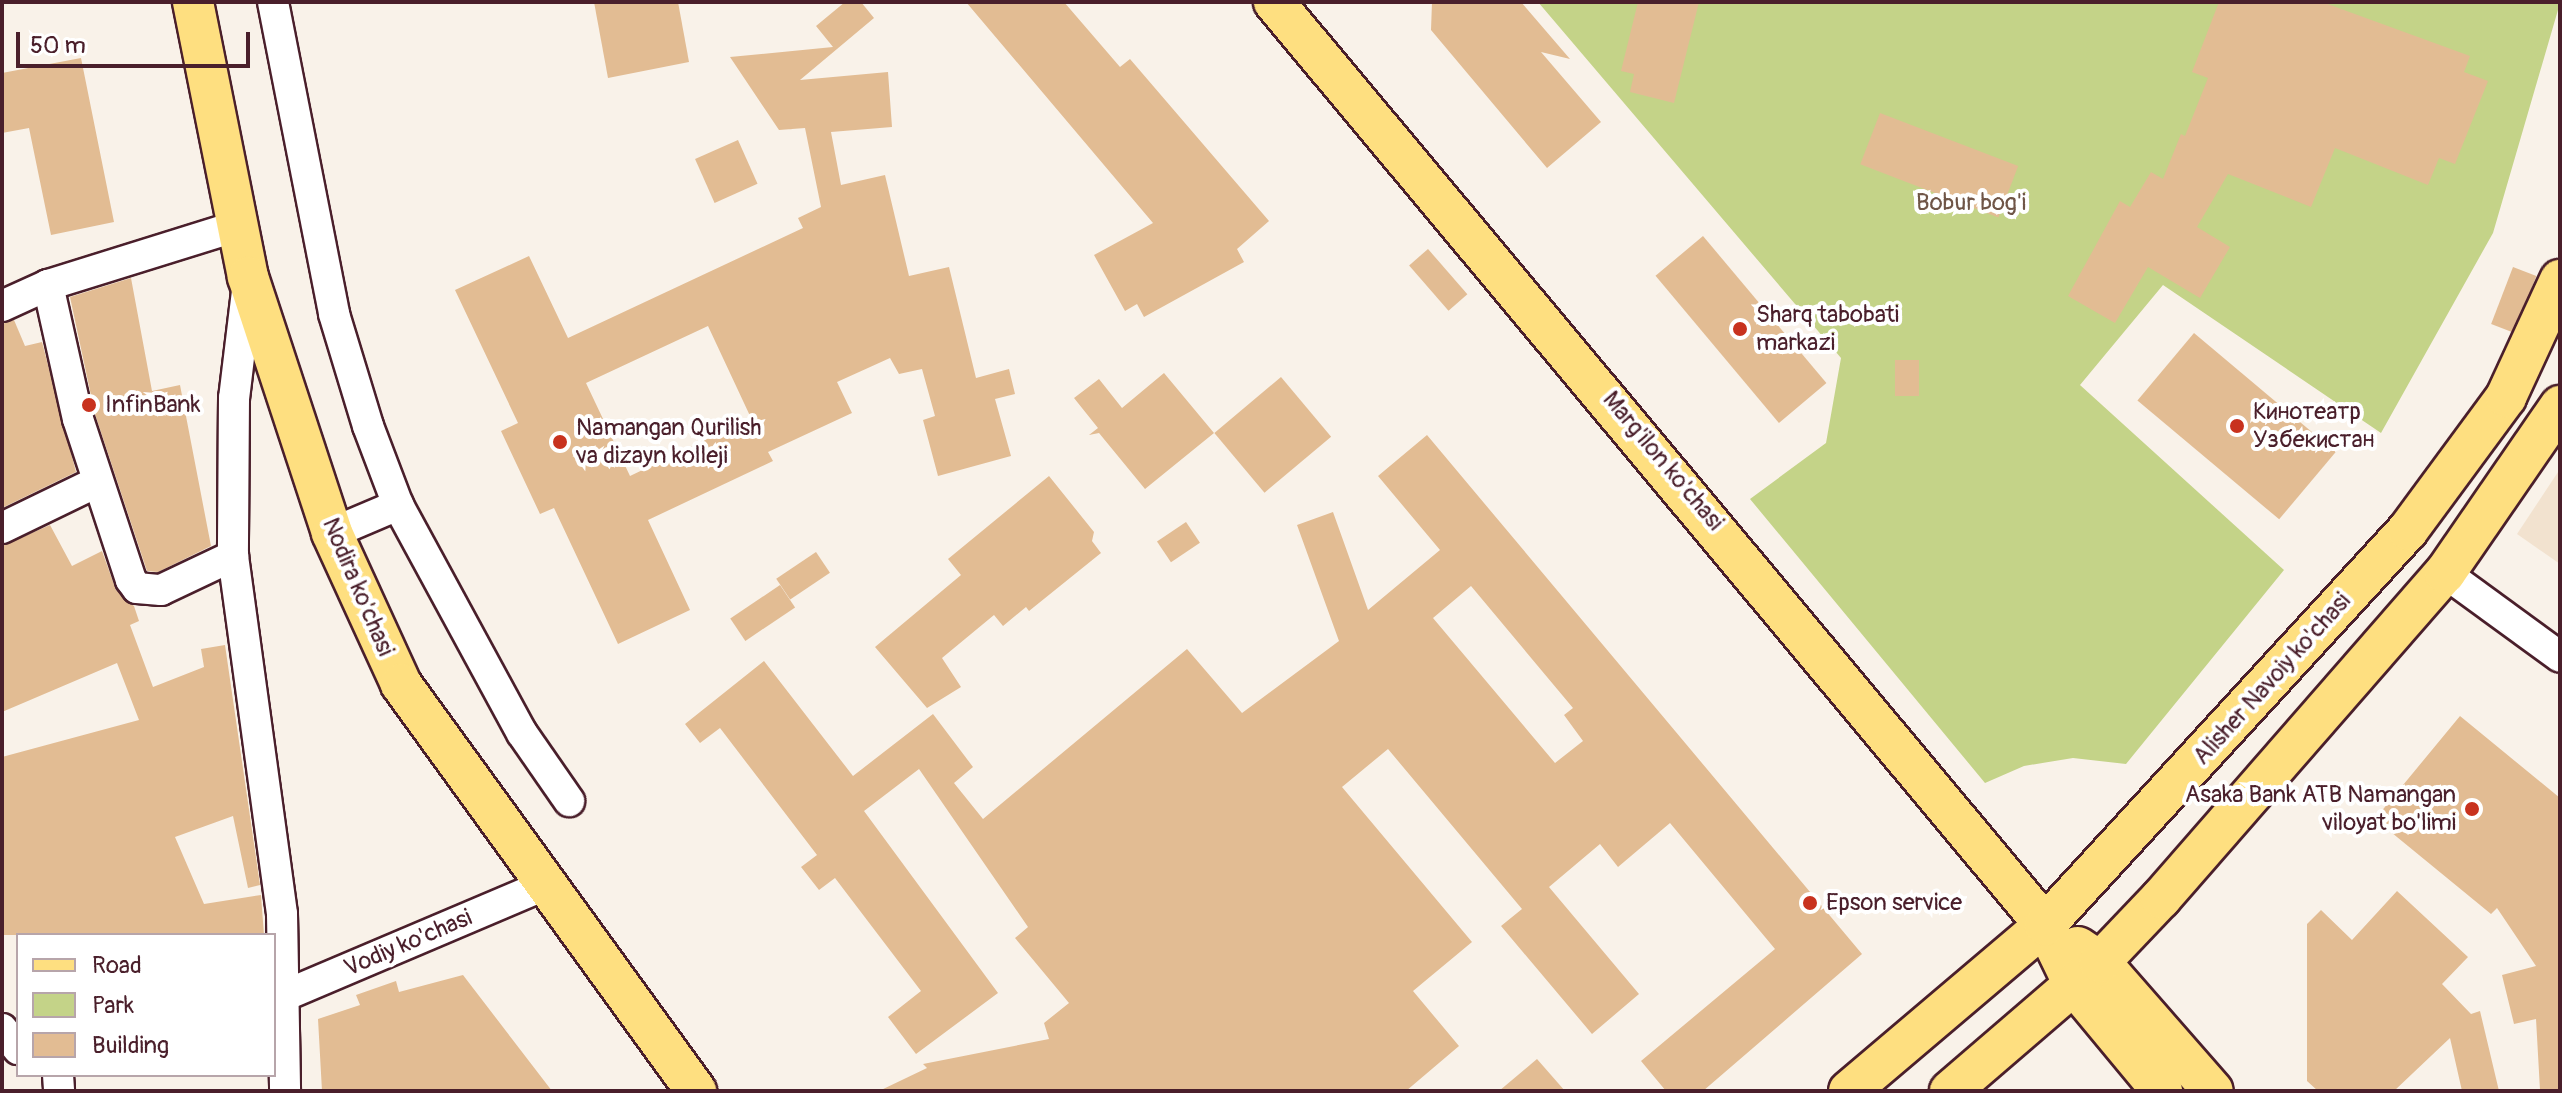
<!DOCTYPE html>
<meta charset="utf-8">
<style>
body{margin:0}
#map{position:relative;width:2562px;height:1093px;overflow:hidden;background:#f9f2e9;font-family:Pangolin,sans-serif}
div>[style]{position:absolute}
.built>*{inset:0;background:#f2e2cf}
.green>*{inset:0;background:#c4d388}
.building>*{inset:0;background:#e2bc93;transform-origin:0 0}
.roads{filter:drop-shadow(2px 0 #4a1f2b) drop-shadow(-2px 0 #4a1f2b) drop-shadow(0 2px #4a1f2b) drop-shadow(0 -2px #4a1f2b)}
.minor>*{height:30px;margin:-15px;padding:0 15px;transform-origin:15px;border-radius:15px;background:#fff}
.major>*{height:40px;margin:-20px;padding:0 20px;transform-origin:20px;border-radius:20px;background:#fedf80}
.dots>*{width:22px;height:22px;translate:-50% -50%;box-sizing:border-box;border:4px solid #fff;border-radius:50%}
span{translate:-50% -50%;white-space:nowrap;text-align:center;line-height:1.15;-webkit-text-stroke:8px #fff;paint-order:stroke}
.park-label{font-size:24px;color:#6f5547}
.poi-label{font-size:24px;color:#4a1f2b}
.left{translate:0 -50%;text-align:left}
.right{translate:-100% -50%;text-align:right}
.street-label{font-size:24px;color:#4a1f2b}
.frame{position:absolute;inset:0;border:4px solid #4a1f2b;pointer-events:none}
.legend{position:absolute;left:16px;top:933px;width:260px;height:144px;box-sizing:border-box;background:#fff;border:2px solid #b7a5aa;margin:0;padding:10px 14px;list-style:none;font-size:24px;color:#4a1f2b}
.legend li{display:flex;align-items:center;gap:16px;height:40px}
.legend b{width:40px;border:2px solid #b7a5aa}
.scale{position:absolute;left:16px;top:32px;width:234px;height:36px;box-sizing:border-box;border:4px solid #4a1f2b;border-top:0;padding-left:10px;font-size:24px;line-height:28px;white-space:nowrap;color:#4a1f2b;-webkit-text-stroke:6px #fff;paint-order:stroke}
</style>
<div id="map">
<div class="built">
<i style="clip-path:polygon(2560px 469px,2560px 564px,2517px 534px)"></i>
</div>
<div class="green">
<i style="clip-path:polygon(1538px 2px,2560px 2px,2560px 3px,2493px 233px,2381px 433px,2163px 285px,2080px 385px,2284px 570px,2126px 764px,2073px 758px,2024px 766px,1985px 783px,1750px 499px,1826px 443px,1841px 358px)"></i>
</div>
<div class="building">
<i style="clip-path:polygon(594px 2px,678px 2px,689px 62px,608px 78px)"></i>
<i style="clip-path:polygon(evenodd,845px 2px,861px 2px,874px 18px,800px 80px,888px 72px,892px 127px,831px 132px,841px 185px,885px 175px,909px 276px,949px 267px,976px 378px,1009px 369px,1015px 394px,995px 399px,1011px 456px,938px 476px,923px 420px,935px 416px,922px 369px,899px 374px,890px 358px,837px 382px,852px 413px,768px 452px,773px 461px,648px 520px,690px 610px,618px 644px,554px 508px,540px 514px,501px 431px,518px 423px,455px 290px,529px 256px,568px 338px,803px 228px,798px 218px,821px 207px,805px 128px,779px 130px,730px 57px,833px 47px,816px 26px,845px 2px,708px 326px,751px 418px,630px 476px,586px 383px,708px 326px)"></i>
<i style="clip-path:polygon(966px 2px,1064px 2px,1120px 67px,1130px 59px,1269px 221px,1237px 249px,1244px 262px,1144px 317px,1137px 304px,1125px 311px,1094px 255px,1153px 223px)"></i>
<i style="clip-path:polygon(1432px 2px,1521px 2px,1570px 59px,1541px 52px,1601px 122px,1547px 168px,1431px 30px)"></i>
<i style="clip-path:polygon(1638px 2px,1699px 2px,1674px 103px,1630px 92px,1634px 74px,1621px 71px)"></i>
<i style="clip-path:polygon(2219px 2px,2322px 2px,2470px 56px,2464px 72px,2488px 81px,2455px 164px,2439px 158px,2428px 185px,2335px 148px,2311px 207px,2228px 174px,2197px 227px,2230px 247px,2200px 298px,2148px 267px,2115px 323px,2068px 296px,2120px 201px,2130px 207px,2151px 172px,2163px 179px,2181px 134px,2185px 136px,2208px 78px,2192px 72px)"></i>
<i style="clip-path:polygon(81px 58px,114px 222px,51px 235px,29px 128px,2px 133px,2px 73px)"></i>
<i style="left:1880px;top:113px;width:148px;height:55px;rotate:21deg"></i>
<i style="left:738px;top:140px;width:48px;height:47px;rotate:66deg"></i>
<i style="left:1703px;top:236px;width:192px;height:62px;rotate:50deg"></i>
<i style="left:1428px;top:249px;width:60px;height:25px;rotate:49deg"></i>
<i style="left:2513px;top:267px;width:25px;height:61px;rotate:21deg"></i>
<i style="clip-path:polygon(131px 278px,152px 391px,180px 385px,211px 546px,158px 572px,147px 571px,95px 414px,70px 297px)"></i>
<i style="clip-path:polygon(14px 320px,25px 346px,42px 342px,76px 472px,2px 508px,2px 324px)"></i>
<i style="left:2194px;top:333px;width:185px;height:88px;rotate:40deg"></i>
<i style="left:1895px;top:360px;width:24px;height:36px"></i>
<i style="clip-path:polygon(1164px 373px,1214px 433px,1145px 489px,1099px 433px,1089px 435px,1098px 428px,1074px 398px,1099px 379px,1122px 408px)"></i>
<i style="left:1281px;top:377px;width:78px;height:87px;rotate:50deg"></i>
<i style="clip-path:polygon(evenodd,1427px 435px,1862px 954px,1703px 1091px,1666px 1091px,1641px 1061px,1775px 949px,1670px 823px,1618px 867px,1600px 844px,1549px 887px,1639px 994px,1592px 1034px,1501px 926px,1522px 909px,1388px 749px,1342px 787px,1472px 942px,1413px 991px,1459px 1046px,1406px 1091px,879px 1091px,927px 1068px,923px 1064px,1049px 1039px,1044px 1023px,1069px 1003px,1015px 938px,1028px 927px,919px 769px,864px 811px,998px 993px,916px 1054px,888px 1017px,921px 991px,835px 878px,819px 890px,801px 867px,817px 855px,720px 728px,700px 743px,685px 724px,764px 661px,853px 776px,933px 714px,973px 767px,954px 783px,983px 819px,1187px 649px,1242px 713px,1339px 641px,1297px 525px,1333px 512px,1368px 610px,1440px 550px,1378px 476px,1427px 435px,1471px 586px,1573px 708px,1564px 715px,1583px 741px,1555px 763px,1433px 618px,1471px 586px)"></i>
<i style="clip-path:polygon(1049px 476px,1094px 532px,1092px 541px,1101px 553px,1029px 611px,1026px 607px,1003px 626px,994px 615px,942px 658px,961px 687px,927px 708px,875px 647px,961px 575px,948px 559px)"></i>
<i style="left:1186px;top:522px;width:25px;height:35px;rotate:56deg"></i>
<i style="clip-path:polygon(50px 525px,72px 566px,102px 551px,116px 590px,134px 606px,139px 621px,130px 625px,153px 687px,204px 667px,201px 649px,225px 645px,260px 885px,248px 888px,233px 816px,175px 837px,204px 904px,261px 895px,264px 935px,2px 935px,2px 757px,139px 720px,117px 663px,2px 712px,2px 546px)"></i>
<i style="left:816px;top:552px;width:25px;height:48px;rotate:56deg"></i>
<i style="left:780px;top:585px;width:27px;height:60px;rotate:56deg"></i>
<i style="clip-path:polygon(2460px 716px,2560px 798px,2560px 1089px,2540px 1090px,2536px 1019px,2514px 1024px,2502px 975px,2536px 966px,2497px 908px,2491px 914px,2375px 819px)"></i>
<i style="clip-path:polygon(2397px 891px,2468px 957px,2442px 984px,2471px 1014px,2480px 1011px,2499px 1091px,2462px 1091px,2450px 1038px,2394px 1091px,2318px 1091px,2307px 1081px,2307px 924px,2321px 910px,2352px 940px)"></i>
<i style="clip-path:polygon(463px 975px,552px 1091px,322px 1091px,318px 1019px,360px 1005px,356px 995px,396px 981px,399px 992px)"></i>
<i style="clip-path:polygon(1537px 1059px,1565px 1091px,1499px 1091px)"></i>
</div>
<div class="roads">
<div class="minor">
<i style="left:273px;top:2px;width:318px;rotate:78.9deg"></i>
<i style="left:334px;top:314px;width:117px;rotate:73.1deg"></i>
<i style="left:368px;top:426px;width:85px;rotate:69.2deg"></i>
<i style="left:398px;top:505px;width:260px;rotate:61.5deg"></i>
<i style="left:522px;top:733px;width:83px;rotate:55.3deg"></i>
<i style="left:248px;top:283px;width:116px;rotate:96.9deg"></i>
<i style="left:234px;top:398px;width:158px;rotate:90.4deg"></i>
<i style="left:233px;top:556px;width:361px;rotate:82.2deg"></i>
<i style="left:282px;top:914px;width:177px;rotate:89deg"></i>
<i style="left:48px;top:285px;width:137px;rotate:77.4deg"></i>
<i style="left:78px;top:419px;width:169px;rotate:71.8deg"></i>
<i style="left:131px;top:580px;width:10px;rotate:53deg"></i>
<i style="left:137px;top:588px;width:24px;rotate:5deg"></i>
<i style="left:161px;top:590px;width:80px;rotate:-25.3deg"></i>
<i style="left:2px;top:306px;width:51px;rotate:-24.5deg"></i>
<i style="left:48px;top:285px;width:199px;rotate:-17.3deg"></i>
<i style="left:2px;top:528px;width:106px;rotate:-25.8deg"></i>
<i style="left:332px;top:533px;width:72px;rotate:-23deg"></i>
<i style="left:2445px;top:573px;width:142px;rotate:36.1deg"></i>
<i style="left:274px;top:1000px;width:292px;rotate:-23deg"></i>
<i style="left:2px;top:1029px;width:26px;rotate:51deg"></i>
<i style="left:58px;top:1075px;width:16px;rotate:86deg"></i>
</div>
<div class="major">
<i style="left:193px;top:2px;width:280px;rotate:78.7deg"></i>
<i style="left:248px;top:277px;width:269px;rotate:71.8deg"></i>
<i style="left:332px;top:533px;width:166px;rotate:65.4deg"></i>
<i style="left:401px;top:684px;width:503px;rotate:54.06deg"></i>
<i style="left:1274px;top:2px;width:1203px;rotate:50.13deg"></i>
<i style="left:2045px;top:925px;width:67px;rotate:64.2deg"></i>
<i style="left:2074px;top:985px;width:138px;rotate:50.3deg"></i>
<i style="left:2078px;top:947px;width:27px;rotate:34deg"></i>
<i style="left:2100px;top:962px;width:171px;rotate:48.8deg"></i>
<i style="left:1849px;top:1091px;width:257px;rotate:-40.3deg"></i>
<i style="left:2045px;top:925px;width:536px;rotate:-47.42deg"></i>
<i style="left:2408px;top:530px;width:165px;rotate:-53.6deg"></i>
<i style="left:2506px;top:397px;width:129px;rotate:-65.2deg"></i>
<i style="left:1950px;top:1091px;width:198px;rotate:-40.7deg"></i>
<i style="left:2100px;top:962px;width:88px;rotate:-46.4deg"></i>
<i style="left:2161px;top:898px;width:432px;rotate:-48.9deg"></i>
<i style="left:2445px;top:573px;width:203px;rotate:-55.4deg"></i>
</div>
</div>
<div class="dots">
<i style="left:1740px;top:329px;background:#c8321e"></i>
<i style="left:89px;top:405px;background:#c8321e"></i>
<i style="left:2237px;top:426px;background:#c8321e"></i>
<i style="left:560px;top:442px;background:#c8321e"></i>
<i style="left:2472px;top:809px;background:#c8321e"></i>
<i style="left:1810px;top:903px;background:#c8321e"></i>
</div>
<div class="park-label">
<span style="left:1971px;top:203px">Bobur bog'i</span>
</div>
<div class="poi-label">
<span class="left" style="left:1756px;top:329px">Sharq tabobati<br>markazi</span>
<span class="left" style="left:105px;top:405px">InfinBank</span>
<span class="left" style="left:2253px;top:426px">Кинотеатр<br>Узбекистан</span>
<span class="left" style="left:576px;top:442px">Namangan Qurilish<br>va dizayn kolleji</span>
<span class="right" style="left:2456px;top:809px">Asaka Bank ATB Namangan<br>viloyat bo'limi</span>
<span class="left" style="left:1826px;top:903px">Epson service</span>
</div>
<div class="street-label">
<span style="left:1663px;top:461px;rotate:50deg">Marg'ilon ko'chasi</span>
<span style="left:358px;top:587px;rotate:67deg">Nodira ko'chasi</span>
<span style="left:2272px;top:679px;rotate:-48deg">Alisher Navoiy ko'chasi</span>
<span style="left:408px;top:943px;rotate:-23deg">Vodiy ko'chasi</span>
</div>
<div class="frame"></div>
<ul class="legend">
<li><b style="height:10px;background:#fedf80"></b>Road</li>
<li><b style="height:22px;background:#c4d388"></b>Park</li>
<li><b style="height:22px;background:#e2bc93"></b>Building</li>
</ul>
<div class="scale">50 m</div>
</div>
